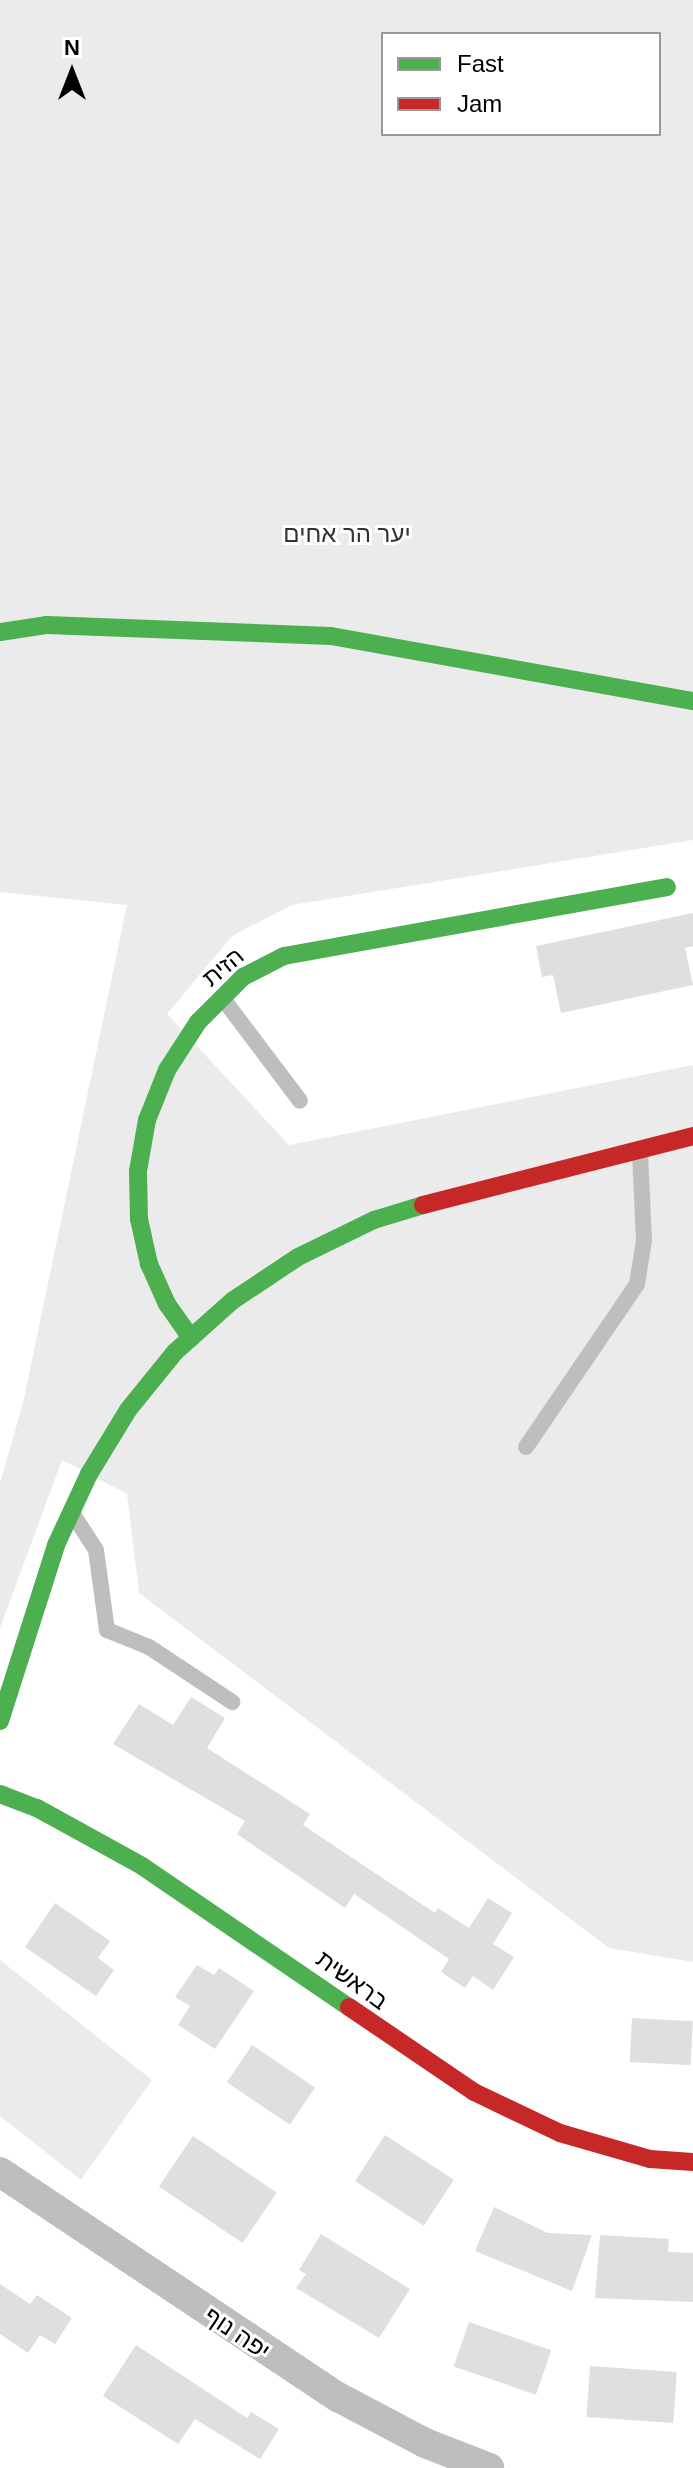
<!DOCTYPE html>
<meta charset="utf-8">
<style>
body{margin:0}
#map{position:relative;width:693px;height:2468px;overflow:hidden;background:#fff;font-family:Helvetica,"Noto Sans Hebrew",sans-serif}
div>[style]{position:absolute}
.green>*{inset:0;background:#ebebeb}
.building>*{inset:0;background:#dfdfdf;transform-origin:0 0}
.lane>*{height:16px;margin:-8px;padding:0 8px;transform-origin:8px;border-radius:8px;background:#bebebe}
.street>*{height:30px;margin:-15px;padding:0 15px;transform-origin:15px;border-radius:15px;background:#bebebe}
.fast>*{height:18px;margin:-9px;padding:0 9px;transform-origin:9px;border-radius:9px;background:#4caf50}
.jam>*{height:18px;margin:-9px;padding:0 9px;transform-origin:9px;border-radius:9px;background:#c62828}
span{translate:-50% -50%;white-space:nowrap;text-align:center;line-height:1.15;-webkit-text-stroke:6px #fff;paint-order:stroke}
.park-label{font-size:24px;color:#323232}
.street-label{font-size:24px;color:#000}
.legend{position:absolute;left:381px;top:32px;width:280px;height:104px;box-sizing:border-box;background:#fff;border:2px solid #999;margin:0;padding:10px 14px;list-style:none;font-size:24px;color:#000}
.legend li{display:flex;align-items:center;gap:16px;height:40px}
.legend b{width:40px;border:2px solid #999}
.north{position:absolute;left:32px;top:32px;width:80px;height:80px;-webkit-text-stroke:6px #fff;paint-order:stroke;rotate:0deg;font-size:22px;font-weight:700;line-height:32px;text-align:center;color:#000}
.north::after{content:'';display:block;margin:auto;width:28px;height:36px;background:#000;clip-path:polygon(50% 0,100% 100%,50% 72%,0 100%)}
</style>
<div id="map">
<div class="green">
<i style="clip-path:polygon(evenodd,0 0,693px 0,693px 840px,292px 905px,232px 936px,167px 1014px,289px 1145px,693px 1065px,693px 1962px,609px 1948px,139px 1593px,127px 1494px,62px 1460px,0 1628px,0 1483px,23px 1403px,127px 905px,0 892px,0 0,383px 34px,659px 34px,659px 134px,383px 134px,383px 34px)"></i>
<i style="clip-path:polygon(0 1960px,152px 2080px,81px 2180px,0 2116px)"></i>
</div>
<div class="building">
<i style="clip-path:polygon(693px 913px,693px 946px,685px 948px,693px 985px,561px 1013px,553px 975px,542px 977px,536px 946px)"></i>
<i style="clip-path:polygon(191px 1697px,225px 1718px,207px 1748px,310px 1814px,303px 1825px,435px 1913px,438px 1908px,469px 1928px,488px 1898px,512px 1913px,493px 1944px,514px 1957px,493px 1990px,473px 1976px,465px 1988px,441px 1972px,449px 1959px,354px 1894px,345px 1908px,237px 1834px,245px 1821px,113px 1744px,139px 1704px,173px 1725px)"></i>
<i style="clip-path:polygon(55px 1903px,110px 1941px,98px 1958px,114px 1970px,96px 1996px,25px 1947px)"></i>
<i style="clip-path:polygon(197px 1965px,214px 1975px,219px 1968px,254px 1991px,215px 2049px,178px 2025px,190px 2006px,175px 1997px)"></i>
<i style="left:632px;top:2018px;width:61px;height:44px;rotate:3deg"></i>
<i style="left:252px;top:2045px;width:76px;height:45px;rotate:34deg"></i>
<i style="left:385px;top:2135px;width:82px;height:55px;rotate:33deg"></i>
<i style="left:193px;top:2136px;width:101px;height:61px;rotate:34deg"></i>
<i style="clip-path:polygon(494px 2207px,548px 2233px,592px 2235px,572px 2291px,475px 2251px)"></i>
<i style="clip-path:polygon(321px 2234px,410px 2289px,379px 2338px,296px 2288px,306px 2274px,299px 2270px)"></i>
<i style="clip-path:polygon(600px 2235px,669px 2239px,668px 2252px,693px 2253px,693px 2302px,595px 2298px)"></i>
<i style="clip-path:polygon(0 2284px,30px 2304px,37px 2295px,72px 2318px,55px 2344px,40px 2335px,28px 2353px,0 2334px)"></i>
<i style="left:469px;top:2322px;width:87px;height:47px;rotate:19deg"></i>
<i style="clip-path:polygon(136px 2345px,247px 2418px,251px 2412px,279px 2429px,260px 2459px,195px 2419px,178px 2444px,103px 2396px)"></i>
<i style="left:590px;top:2366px;width:87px;height:51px;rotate:4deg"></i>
</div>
<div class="lane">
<i style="left:224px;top:1000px;width:126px;rotate:53deg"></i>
<i style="left:526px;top:1447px;width:197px;rotate:-55.7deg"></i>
<i style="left:637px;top:1284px;width:44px;rotate:-80.8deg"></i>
<i style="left:644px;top:1241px;width:89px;rotate:-92.6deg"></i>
<i style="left:74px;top:1516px;width:40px;rotate:57.1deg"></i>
<i style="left:96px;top:1550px;width:81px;rotate:82.2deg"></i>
<i style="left:107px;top:1630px;width:45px;rotate:22deg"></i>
<i style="left:149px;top:1647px;width:100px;rotate:33.5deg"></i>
</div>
<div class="street">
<i style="left:0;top:2172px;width:406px;rotate:33.7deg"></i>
<i style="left:338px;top:2397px;width:98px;rotate:27.9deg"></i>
<i style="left:425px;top:2443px;width:69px;rotate:21.3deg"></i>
</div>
<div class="fast">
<i style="left:0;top:632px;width:48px;rotate:-8.5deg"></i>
<i style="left:47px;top:625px;width:284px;rotate:2.2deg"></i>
<i style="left:331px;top:636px;width:368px;rotate:10.2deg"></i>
<i style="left:191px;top:1338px;width:42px;rotate:-125.2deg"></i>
<i style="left:167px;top:1304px;width:44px;rotate:-114.2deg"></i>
<i style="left:149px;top:1264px;width:46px;rotate:-102.5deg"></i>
<i style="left:139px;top:1219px;width:48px;rotate:-91.2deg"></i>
<i style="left:138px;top:1171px;width:52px;rotate:-80deg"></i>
<i style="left:147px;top:1120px;width:54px;rotate:-68.2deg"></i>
<i style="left:167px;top:1070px;width:57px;rotate:-57.1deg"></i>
<i style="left:198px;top:1022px;width:64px;rotate:-45deg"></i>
<i style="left:243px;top:977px;width:46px;rotate:-27.1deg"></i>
<i style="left:284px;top:956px;width:389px;rotate:-10.2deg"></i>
<i style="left:0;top:1721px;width:185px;rotate:-72.3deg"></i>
<i style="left:56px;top:1545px;width:78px;rotate:-65.1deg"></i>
<i style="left:89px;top:1474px;width:75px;rotate:-58.6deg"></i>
<i style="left:128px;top:1410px;width:75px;rotate:-51deg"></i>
<i style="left:175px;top:1352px;width:76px;rotate:-41.8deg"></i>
<i style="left:232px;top:1301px;width:79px;rotate:-33.7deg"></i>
<i style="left:298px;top:1257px;width:85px;rotate:-26deg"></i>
<i style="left:374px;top:1220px;width:51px;rotate:-17deg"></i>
<i style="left:0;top:1794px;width:40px;rotate:21deg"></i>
<i style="left:37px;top:1808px;width:120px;rotate:28.9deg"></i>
<i style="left:142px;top:1866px;width:250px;rotate:34.3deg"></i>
</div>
<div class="jam">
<i style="left:423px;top:1205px;width:279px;rotate:-14.3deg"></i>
<i style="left:349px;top:2007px;width:151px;rotate:34.2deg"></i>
<i style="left:474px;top:2092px;width:95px;rotate:25.5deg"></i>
<i style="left:560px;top:2133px;width:94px;rotate:16.1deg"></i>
<i style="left:650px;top:2159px;width:43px;rotate:4deg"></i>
</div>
<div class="park-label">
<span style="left:347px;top:534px">יער הר אחים</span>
</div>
<div class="street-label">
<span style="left:223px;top:967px;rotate:-40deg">הזית</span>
<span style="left:352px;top:1980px;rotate:36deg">בראשית</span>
<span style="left:237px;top:2333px;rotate:34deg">יפה נוף</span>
</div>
<ul class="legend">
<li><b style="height:10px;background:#4caf50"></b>Fast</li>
<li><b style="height:10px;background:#c62828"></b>Jam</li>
</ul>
<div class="north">N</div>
</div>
